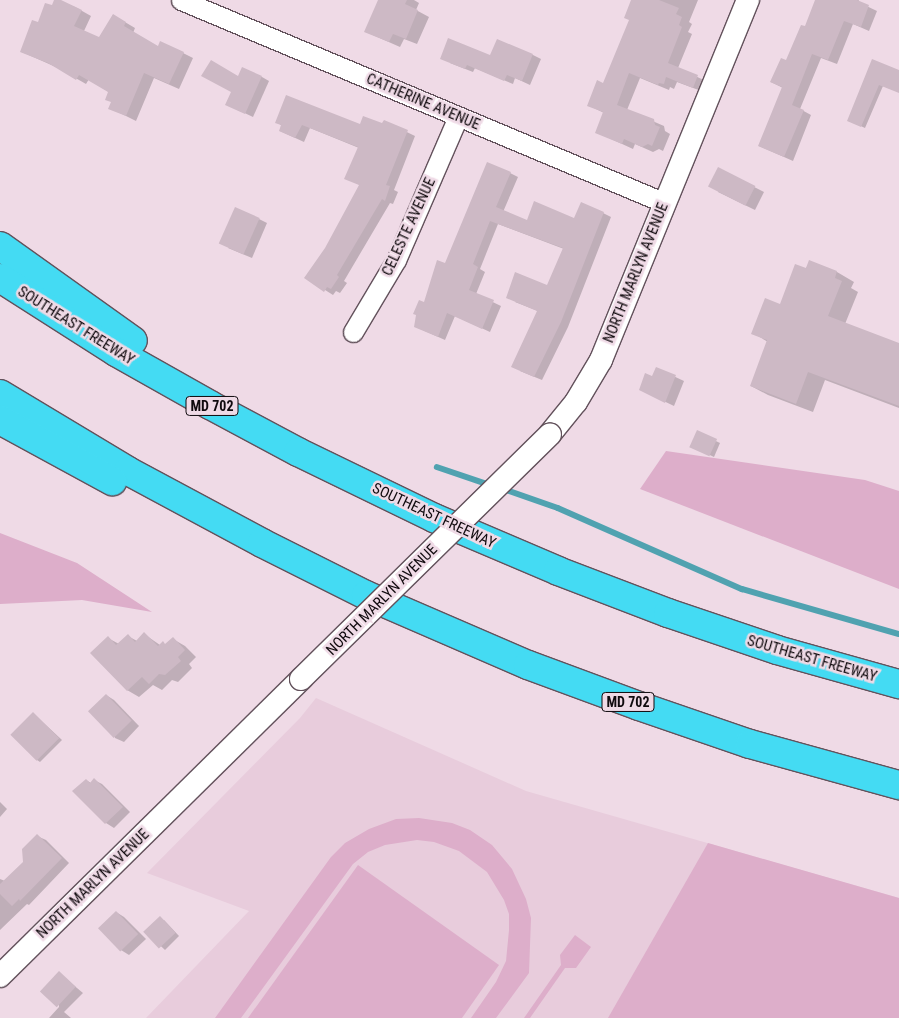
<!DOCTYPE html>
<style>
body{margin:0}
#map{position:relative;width:899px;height:1018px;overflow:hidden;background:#efdae6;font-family:"Roboto Condensed",sans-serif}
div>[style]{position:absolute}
.built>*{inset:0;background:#e8ccdc}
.green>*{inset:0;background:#ddaeca}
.shadow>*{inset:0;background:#0003}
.stream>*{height:5.5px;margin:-2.75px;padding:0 2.75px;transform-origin:2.75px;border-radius:2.75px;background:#50a2b0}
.building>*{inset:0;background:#cdb9c5;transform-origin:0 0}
.roads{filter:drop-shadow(1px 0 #63525c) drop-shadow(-1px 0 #63525c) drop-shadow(0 1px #63525c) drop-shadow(0 -1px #63525c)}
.minor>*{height:19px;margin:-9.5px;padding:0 9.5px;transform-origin:9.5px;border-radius:9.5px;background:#fff}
.tertiary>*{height:22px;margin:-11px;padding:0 11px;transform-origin:11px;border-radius:11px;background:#fff}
.motorway>*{height:28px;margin:-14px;padding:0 14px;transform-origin:14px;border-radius:14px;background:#44dbf3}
.bridges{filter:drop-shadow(1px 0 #63525c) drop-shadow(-1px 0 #63525c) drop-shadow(0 1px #63525c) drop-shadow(0 -1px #63525c)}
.tertiary-bridge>*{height:22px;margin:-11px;padding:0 11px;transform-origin:11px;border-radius:11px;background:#fff}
span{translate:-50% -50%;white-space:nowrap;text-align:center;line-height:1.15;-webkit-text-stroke:5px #efdae6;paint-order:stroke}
.shield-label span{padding:1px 4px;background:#efdae6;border:1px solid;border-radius:4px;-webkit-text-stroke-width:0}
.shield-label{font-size:14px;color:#100a0e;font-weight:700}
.street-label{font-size:15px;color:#100a0e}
</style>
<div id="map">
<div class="built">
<i style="clip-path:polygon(316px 698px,526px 791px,899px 898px,899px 1018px,146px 1018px,249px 911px,147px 873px,300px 718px)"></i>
</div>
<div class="green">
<i style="clip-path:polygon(666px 451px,865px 480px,899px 491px,899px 589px,640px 489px)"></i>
<i style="clip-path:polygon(0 533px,77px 563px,152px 612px,82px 600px,0 604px)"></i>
<i style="clip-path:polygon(419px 818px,452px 823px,470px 830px,492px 845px,512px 869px,526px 899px,531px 918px,529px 973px,496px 1018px,471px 1018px,496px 982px,506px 961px,509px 930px,509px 914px,504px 900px,487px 872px,459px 851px,434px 842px,417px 840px,385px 845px,368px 852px,353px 864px,241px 1018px,215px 1018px,331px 857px,345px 843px,369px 829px,396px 819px)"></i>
<i style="clip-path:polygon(708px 843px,899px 898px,899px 1018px,608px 1018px)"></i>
<i style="clip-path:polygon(358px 865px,499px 965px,462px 1018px,248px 1018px)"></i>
<i style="clip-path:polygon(575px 935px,591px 947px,576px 968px,565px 968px,530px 1018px,524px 1018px,561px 965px,560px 955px)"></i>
</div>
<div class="shadow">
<i style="clip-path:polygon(56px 0,75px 7px,91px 16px,84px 31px,100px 39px,113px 15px,135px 28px,133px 33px,159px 48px,183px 53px,193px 58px,179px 89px,154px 78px,136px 121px,110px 108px,113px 103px,109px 92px,89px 79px,86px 84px,58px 68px,22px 52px,39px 24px,53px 7px)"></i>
<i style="clip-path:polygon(379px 0,414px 0,419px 3px,416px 10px,429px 17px,417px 44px,404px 39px,400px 47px,366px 32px)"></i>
<i style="clip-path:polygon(633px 0,698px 0,689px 22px,692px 24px,688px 32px,692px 34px,678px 68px,708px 82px,704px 92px,677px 82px,674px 89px,670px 87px,669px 90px,640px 78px,627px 110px,664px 126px,665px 131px,670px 134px,663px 151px,659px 149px,653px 152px,635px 144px,633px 149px,596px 132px,604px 113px,588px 105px,604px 84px,630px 20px)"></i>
<i style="clip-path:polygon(816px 0,859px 0,858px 2px,877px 11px,869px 31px,853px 24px,837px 64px,821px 58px,800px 109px,811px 115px,793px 161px,759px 146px,783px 88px,771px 82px,787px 62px,805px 28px)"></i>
<i style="clip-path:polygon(533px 55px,541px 59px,530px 85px,515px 78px,513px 84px,475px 68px,473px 72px,450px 63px,491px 57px)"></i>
<i style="clip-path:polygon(873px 61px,899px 71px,899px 92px,883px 86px,865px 128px,852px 122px)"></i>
<i style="clip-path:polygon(262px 77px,269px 81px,253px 117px,234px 108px,232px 92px,239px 78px)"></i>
<i style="clip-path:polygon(384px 121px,415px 136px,394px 190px,398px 192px,393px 204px,390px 203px,344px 281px,347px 283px,340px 293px,336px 291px,333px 295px,306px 278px,326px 248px,360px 185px,346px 178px,359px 148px,310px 128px,304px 142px,280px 131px,282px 126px,277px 122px,361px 126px,383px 124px)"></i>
<i style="clip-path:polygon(719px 169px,764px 192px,755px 210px,718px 192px)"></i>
<i style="clip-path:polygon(510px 173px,518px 177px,503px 212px,528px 222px,575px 220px,603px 213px,611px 217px,568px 327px,542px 380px,520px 371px,538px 311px,515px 302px,548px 287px,564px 249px,498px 224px,480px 269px,485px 272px,476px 294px,501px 306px,490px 332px,455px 316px,445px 340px,416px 327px,425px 304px,446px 264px)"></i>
<i style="clip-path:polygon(259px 219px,267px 223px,252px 258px,228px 248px)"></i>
<i style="clip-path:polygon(810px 262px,837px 272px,854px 282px,851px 288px,858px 292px,845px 324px,899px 344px,899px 408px,825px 380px,813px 412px,768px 395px,751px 386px,768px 342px,753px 333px,781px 306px)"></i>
<i style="clip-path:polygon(656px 368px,684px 381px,674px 406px,649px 394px)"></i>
<i style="clip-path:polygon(697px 432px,720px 443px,714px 457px,695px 448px)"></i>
<i style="clip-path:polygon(144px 634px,160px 645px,166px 645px,173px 639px,185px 646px,196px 657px,189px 664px,192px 668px,178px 682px,172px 680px,162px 690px,153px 685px,139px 697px,127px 690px,108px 638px,119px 644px,128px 636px,137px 641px)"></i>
<i style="clip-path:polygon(106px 695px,114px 700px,139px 726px,124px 742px,115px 738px)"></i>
<i style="clip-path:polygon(34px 714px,62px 740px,40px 762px,37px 760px)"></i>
<i style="clip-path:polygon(86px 780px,91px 783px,94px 780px,102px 784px,130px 812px,114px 828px,106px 823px,74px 791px)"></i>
<i style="clip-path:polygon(0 802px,7px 809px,0 817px)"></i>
<i style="clip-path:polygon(37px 836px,46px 840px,69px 863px,29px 905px,27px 904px,0 930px,0 879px,5px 881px,24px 863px)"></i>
<i style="clip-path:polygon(116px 912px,124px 917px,146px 939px,129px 955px,121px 950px)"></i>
<i style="clip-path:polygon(164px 920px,179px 936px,165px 950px,146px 932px)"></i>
<i style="clip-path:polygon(59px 973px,83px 993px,64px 1012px,71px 1018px,49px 1018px,59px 1007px)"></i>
</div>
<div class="stream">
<i style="left:437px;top:467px;width:56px;rotate:18.8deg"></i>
<i style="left:501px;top:488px;width:60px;rotate:19.3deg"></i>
<i style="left:558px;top:508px;width:201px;rotate:23.8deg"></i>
<i style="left:742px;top:589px;width:163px;rotate:16deg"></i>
</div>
<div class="building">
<i style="clip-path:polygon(54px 0,61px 0,82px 10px,74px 26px,99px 37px,113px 14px,126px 22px,124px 26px,158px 46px,160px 41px,184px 52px,169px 84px,144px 73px,126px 116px,108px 109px,111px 102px,105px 100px,108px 92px,79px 75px,76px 80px,48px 63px,20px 52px,32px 20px,38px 22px,45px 3px,52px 5px)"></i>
<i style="clip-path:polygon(378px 0,407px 0,405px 4px,418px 10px,406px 39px,393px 34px,389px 42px,364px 32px)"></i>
<i style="clip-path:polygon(631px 0,659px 0,679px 8px,676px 14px,682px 17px,679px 25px,682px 27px,668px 63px,698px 75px,693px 88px,666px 77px,664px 84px,659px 83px,658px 85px,629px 73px,617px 105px,654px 119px,655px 125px,660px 127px,652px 146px,648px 144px,642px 147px,624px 139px,622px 144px,595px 133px,603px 112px,587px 106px,597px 80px,603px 83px,629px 20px,624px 18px)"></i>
<i style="clip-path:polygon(815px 0,857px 0,869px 5px,861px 27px,844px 21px,828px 60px,812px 54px,792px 105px,804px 110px,784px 157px,758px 146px,782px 87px,770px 82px,781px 58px,786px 60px,801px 25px,805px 26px)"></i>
<i style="clip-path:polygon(448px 38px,490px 55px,497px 39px,533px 54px,522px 81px,507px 75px,504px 81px,467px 65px,465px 69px,440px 59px)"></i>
<i style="clip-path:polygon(872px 59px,899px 70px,899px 93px,879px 85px,861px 127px,847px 121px)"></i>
<i style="clip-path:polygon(211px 60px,238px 76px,242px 67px,262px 76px,245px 114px,225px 105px,231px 92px,201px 76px)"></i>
<i style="clip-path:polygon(286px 95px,360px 124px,363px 116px,382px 123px,384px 120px,408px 130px,386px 185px,390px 186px,385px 201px,382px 199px,337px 275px,339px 277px,331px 289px,327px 287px,324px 292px,304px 278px,325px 248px,359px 185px,344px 179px,358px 147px,302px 125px,295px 138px,279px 131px,281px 125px,275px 123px)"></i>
<i style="clip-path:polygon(487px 162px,511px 172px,496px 207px,527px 220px,534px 201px,574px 218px,581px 202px,604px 212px,561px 322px,534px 377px,511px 367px,537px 311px,506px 298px,515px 272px,547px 285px,563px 248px,490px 221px,473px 264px,478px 267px,469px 290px,494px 300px,482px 329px,447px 313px,438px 337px,414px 327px,416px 315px,413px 314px,419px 300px,424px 302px,437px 260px,445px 263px)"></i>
<i style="left:718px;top:167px;width:42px;height:22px;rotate:27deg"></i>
<i style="left:235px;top:207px;width:27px;height:40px;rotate:24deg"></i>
<i style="clip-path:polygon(809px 260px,837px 271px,835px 278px,842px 281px,828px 316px,899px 343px,899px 406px,808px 372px,796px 404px,750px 386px,767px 340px,751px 334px,765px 298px,780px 304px,795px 264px,806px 268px)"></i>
<i style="clip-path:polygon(656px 367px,676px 375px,665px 403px,639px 390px,645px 373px,652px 376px)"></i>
<i style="left:697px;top:430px;width:22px;height:19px;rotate:24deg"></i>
<i style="clip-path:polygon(144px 632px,158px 646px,163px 641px,165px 644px,173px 637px,185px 650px,178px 657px,181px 661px,165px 675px,159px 674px,149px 684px,142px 677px,127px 691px,90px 653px,108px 636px,116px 645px,128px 634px,135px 642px)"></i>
<i style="left:106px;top:694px;width:37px;height:25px;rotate:46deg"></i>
<i style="left:33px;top:712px;width:37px;height:32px;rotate:45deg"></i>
<i style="clip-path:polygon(94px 778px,123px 807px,105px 824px,72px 791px,86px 779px,90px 783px)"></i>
<i style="clip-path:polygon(37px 834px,62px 858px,20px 901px,19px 899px,12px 906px,0 894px,0 884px,23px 862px,22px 849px)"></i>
<i style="left:116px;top:911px;width:32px;height:25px;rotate:46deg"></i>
<i style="left:160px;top:916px;width:23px;height:23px;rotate:47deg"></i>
<i style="left:59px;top:971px;width:23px;height:28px;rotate:43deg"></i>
</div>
<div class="roads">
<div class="minor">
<i style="left:181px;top:0;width:525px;rotate:22.75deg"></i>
<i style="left:353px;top:332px;width:84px;rotate:-59.2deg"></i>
<i style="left:396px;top:260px;width:156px;rotate:-66.6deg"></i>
</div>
<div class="tertiary">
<i style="left:550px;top:434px;width:41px;rotate:-50.9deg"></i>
<i style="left:576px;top:402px;width:49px;rotate:-59.2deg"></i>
<i style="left:601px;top:360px;width:389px;rotate:-67.8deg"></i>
<i style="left:0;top:976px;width:423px;rotate:-44.6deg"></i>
</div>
<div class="motorway">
<i style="left:0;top:246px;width:163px;rotate:35.5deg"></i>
<i style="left:0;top:278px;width:138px;rotate:32.5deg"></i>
<i style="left:116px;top:352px;width:108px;rotate:29.4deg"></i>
<i style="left:210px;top:405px;width:100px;rotate:28.1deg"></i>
<i style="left:298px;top:452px;width:151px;rotate:25.9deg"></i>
<i style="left:434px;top:518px;width:135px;rotate:23.1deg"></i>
<i style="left:558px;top:571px;width:118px;rotate:20.9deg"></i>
<i style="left:668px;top:613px;width:115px;rotate:18.7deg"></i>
<i style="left:777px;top:650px;width:127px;rotate:15.6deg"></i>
<i style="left:0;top:394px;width:149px;rotate:31deg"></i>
<i style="left:128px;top:471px;width:152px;rotate:28.2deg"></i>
<i style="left:262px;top:543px;width:116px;rotate:26.6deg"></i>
<i style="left:366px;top:595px;width:176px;rotate:23.4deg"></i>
<i style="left:528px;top:665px;width:118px;rotate:20.3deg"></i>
<i style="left:639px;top:706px;width:117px;rotate:18.9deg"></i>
<i style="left:750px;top:744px;width:155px;rotate:15.4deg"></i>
<i style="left:0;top:420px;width:128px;rotate:28.6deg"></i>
</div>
</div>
<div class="bridges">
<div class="tertiary-bridge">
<i style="left:301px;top:679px;width:349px;rotate:-44.5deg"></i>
</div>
</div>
<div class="shield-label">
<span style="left:212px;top:406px">MD 702</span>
<span style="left:628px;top:702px">MD 702</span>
</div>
<div class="street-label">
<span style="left:423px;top:102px;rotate:23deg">CATHERINE AVENUE</span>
<span style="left:409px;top:227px;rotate:-65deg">CELESTE AVENUE</span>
<span style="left:636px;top:273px;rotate:-68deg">NORTH MARLYN AVENUE</span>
<span style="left:76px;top:326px;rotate:32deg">SOUTHEAST FREEWAY</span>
<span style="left:434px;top:516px;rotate:25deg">SOUTHEAST FREEWAY</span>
<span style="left:382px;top:600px;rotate:-45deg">NORTH MARLYN AVENUE</span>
<span style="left:812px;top:659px;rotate:16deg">SOUTHEAST FREEWAY</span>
<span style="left:93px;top:884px;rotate:-44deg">NORTH MARLYN AVENUE</span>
</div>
</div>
